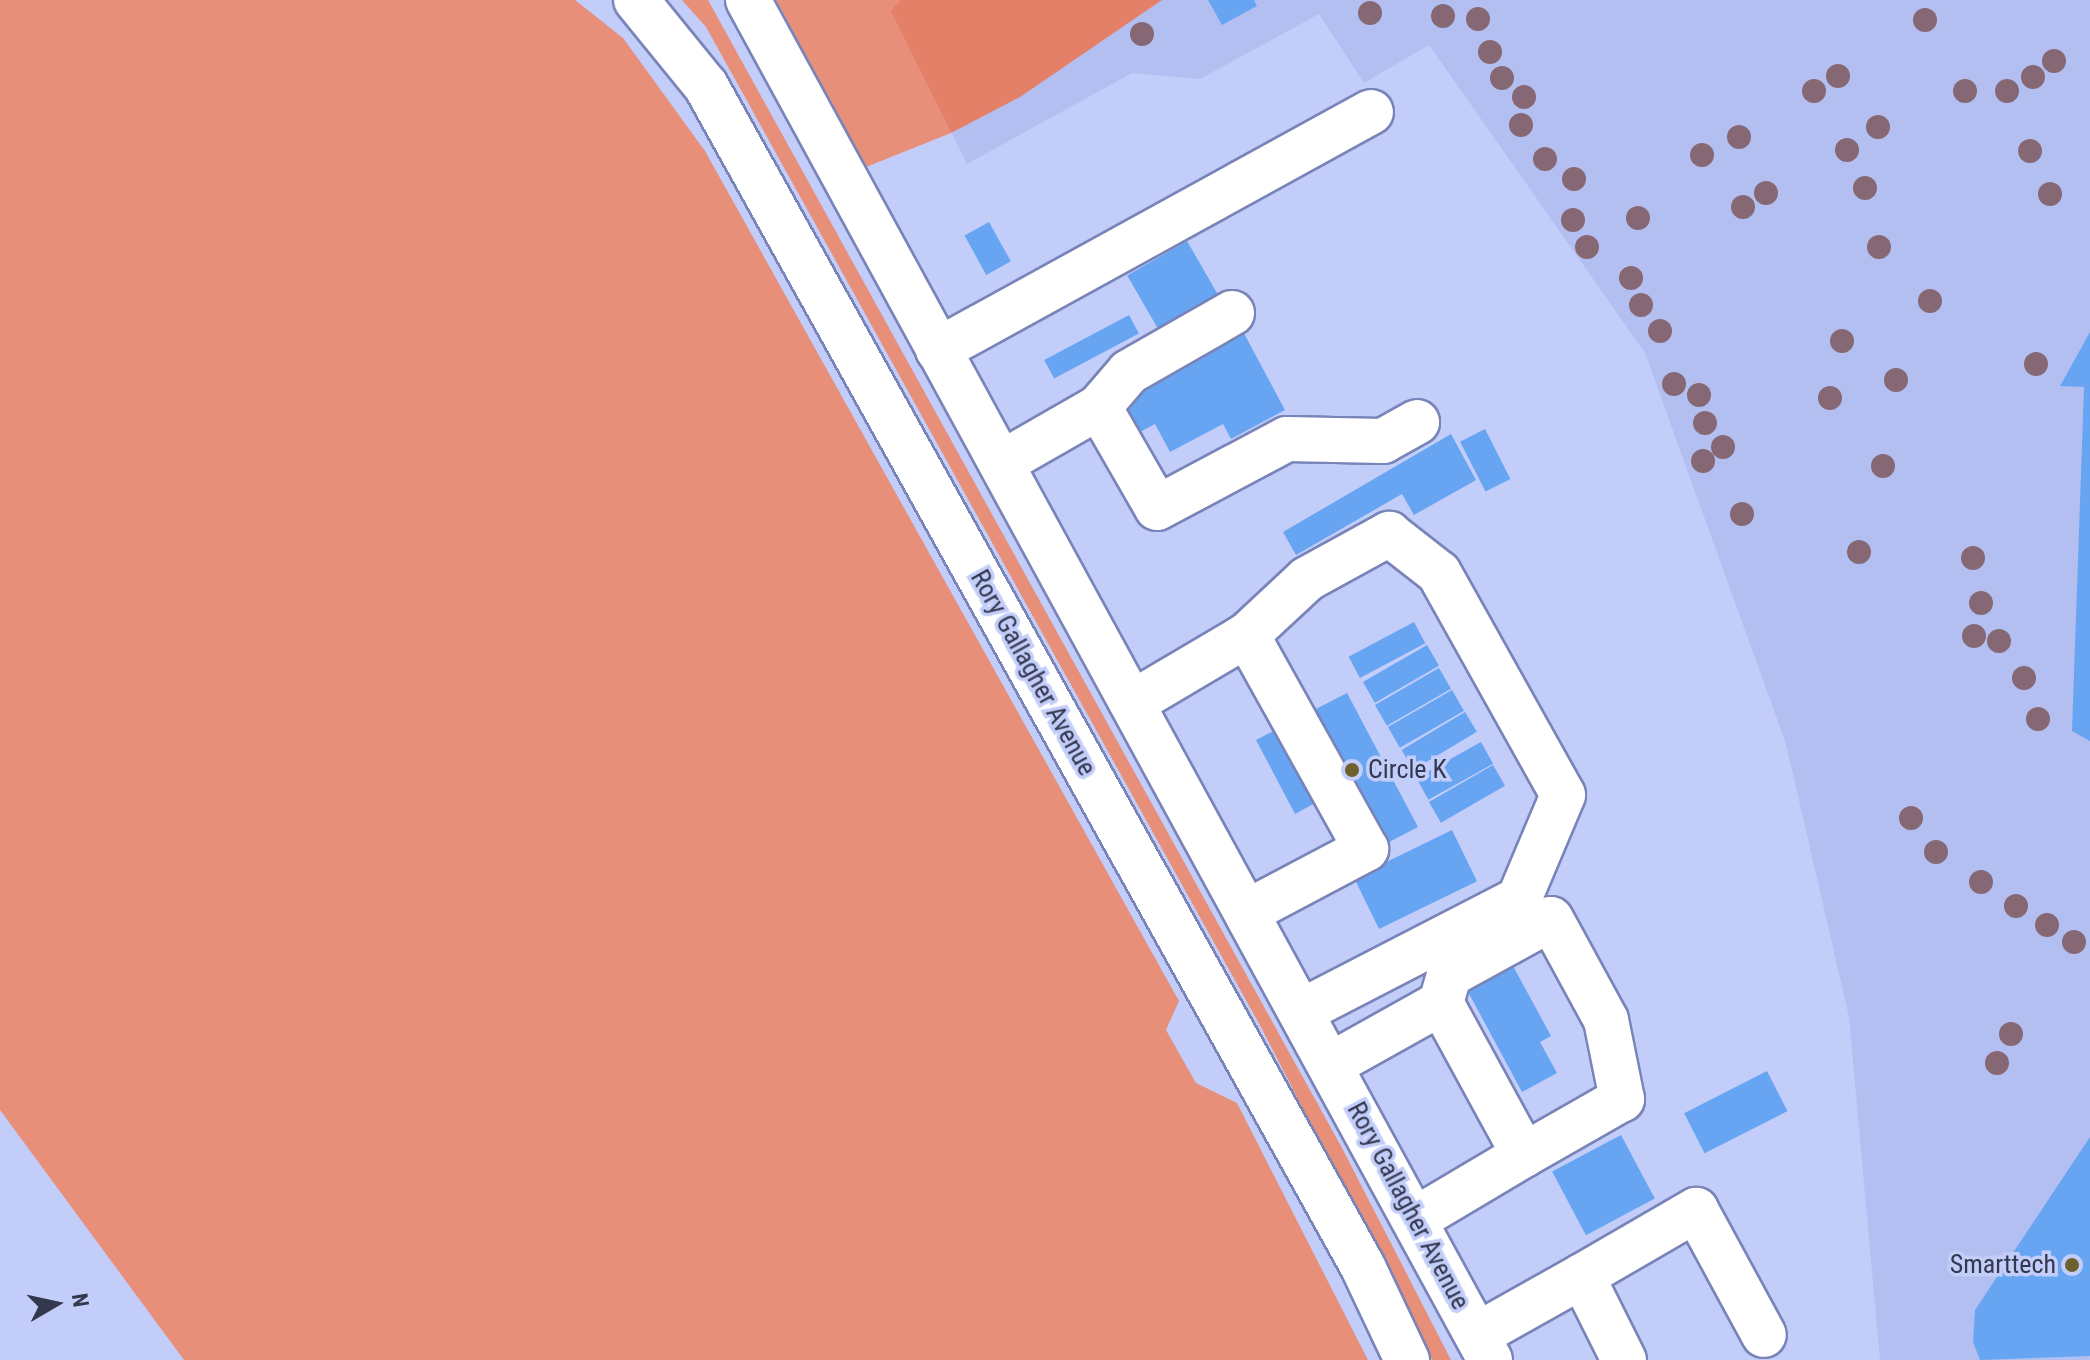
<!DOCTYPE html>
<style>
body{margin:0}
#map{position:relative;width:2090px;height:1360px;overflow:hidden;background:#c3cdfa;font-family:"Roboto Condensed",sans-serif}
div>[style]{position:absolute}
.built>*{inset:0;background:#b4bff1}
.green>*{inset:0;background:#e88f79}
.forest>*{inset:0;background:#e58068}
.building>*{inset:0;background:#67a5f2;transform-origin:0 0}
.roads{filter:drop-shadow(2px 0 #7984b8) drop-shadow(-2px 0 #7984b8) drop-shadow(0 2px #7984b8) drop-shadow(0 -2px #7984b8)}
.minor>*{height:44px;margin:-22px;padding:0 22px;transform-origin:22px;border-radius:22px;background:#fff}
.trees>*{width:24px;height:24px;margin:-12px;border-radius:50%;background:#866874}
.dots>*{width:22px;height:22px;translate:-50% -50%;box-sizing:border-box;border:4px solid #c3cdfa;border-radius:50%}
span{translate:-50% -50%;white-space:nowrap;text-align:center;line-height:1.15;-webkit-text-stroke:7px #c3cdfa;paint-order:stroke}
.street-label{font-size:26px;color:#33384f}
.poi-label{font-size:26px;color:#33384f}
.left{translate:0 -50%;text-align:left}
.right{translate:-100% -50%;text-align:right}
.north{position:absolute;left:16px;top:1264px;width:80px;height:80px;-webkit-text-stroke:6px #c3cdfa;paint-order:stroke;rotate:81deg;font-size:22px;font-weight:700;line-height:32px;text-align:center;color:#33384f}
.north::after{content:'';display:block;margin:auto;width:28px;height:36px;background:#33384f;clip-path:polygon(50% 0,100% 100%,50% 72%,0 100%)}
</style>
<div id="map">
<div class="built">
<i style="clip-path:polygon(886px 0,2090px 0,2090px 1360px,1880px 1360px,1849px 1017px,1786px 744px,1645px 353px,1429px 45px,1364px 83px,1319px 14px,1200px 79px,1132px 73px,967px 164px)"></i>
</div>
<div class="green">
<i style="clip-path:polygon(0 0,575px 0,623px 38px,705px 151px,1179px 1001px,1166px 1030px,1196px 1083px,1237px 1103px,1368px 1360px,184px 1360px,0 1110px)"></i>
<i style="clip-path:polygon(682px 0,708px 0,1342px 1148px,1451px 1360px,1432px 1360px,1262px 1029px,706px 27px)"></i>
<i style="clip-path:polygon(776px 0,900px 0,892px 11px,951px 133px,866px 167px)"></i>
</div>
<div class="forest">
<i style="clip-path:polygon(900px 0,1162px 0,1020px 97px,951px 133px,891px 11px)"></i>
</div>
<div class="building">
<i style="clip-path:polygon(1208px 0,1254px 0,1257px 6px,1222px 25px)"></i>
<i style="left:989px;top:222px;width:45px;height:28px;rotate:61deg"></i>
<i style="left:1187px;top:241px;width:62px;height:69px;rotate:60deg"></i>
<i style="left:1129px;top:315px;width:21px;height:96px;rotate:62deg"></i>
<i style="clip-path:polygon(1239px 324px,1285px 410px,1231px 439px,1223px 424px,1170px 452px,1155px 424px,1140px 432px,1120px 395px)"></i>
<i style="clip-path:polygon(2090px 332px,2090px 741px,2072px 731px,2084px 387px,2060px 386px)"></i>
<i style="left:1485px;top:429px;width:56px;height:28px;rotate:63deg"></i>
<i style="clip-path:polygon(1451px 434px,1476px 480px,1414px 515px,1402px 494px,1296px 555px,1283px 532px)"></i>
<i style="left:1414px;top:622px;width:24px;height:74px;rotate:62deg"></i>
<i style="left:1427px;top:645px;width:24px;height:74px;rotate:60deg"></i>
<i style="left:1439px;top:668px;width:24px;height:74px;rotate:60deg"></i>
<i style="left:1452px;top:690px;width:24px;height:74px;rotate:60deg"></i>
<i style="clip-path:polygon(1347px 693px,1418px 827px,1347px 864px,1315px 803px,1295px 814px,1256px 740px)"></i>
<i style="left:1465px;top:712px;width:23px;height:74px;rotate:59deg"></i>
<i style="left:1481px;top:742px;width:25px;height:74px;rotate:61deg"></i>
<i style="left:1493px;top:765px;width:24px;height:74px;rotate:60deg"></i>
<i style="left:1452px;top:830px;width:57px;height:109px;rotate:64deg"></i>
<i style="clip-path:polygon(1513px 966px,1551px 1036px,1540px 1042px,1557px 1073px,1522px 1092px,1467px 990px)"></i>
<i style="left:1767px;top:1071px;width:45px;height:93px;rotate:63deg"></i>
<i style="left:1621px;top:1135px;width:72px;height:78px;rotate:62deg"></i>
<i style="clip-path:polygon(2090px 1137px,2090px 1356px,1980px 1360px,1973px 1342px,1975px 1310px)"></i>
</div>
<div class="roads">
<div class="minor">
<i style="left:636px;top:0;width:111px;rotate:50.9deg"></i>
<i style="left:706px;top:86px;width:1351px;rotate:60.91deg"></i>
<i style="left:1363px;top:1267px;width:103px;rotate:64.7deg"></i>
<i style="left:748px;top:0;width:1549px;rotate:61.38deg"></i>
<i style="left:1232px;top:313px;width:119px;rotate:150.2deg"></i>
<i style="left:1129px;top:372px;width:46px;rotate:130.6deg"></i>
<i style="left:1099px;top:407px;width:116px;rotate:60.1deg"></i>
<i style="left:1157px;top:508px;width:147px;rotate:-28deg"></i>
<i style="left:1287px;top:439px;width:96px;rotate:1.2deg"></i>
<i style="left:1383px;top:441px;width:39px;rotate:-29deg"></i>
<i style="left:938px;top:350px;width:494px;rotate:-28.8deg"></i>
<i style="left:1003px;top:462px;width:111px;rotate:-29.8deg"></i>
<i style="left:1132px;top:703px;width:134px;rotate:-30.6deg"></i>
<i style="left:1247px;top:912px;width:135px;rotate:-27.9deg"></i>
<i style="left:1366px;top:849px;width:245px;rotate:-119.1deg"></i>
<i style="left:1247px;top:635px;width:82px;rotate:-43deg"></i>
<i style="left:1307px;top:579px;width:94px;rotate:-28.8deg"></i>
<i style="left:1389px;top:534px;width:63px;rotate:38deg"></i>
<i style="left:1439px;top:573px;width:254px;rotate:60.8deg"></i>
<i style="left:1563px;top:795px;width:113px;rotate:112.9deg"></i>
<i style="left:1519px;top:899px;width:244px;rotate:152.7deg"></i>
<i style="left:1332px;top:1064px;width:125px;rotate:-29.2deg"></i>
<i style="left:1441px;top:1003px;width:29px;rotate:-74deg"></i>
<i style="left:1449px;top:975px;width:116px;rotate:-28.8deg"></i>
<i style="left:1551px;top:919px;width:115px;rotate:61.4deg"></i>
<i style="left:1606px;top:1020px;width:81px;rotate:78.6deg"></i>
<i style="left:1622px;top:1099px;width:113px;rotate:150.3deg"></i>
<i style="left:1524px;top:1155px;width:173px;rotate:-118.6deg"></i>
<i style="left:1416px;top:1219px;width:126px;rotate:-30.7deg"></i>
<i style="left:1477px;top:1335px;width:120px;rotate:-29.3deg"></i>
<i style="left:1624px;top:1360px;width:94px;rotate:-116.6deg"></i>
<i style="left:1582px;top:1276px;width:132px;rotate:-30.1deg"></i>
<i style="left:1696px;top:1210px;width:142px;rotate:61.5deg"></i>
</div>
</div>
<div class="trees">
<i style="left:1370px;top:13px"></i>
<i style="left:1443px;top:16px"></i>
<i style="left:1478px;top:19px"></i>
<i style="left:1925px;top:20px"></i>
<i style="left:1142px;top:34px"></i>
<i style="left:1490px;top:52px"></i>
<i style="left:2054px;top:61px"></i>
<i style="left:1838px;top:76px"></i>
<i style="left:2033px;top:77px"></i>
<i style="left:1502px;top:78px"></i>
<i style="left:1814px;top:91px"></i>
<i style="left:1965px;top:91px"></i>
<i style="left:2007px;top:91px"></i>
<i style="left:1524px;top:97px"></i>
<i style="left:1521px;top:125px"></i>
<i style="left:1878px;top:127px"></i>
<i style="left:1739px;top:137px"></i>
<i style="left:1847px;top:150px"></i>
<i style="left:2030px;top:151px"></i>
<i style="left:1702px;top:155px"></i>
<i style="left:1545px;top:159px"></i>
<i style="left:1574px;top:179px"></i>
<i style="left:1865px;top:188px"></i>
<i style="left:1766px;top:193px"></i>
<i style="left:2050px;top:194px"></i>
<i style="left:1743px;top:207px"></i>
<i style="left:1638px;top:218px"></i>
<i style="left:1573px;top:220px"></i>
<i style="left:1587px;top:247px"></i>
<i style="left:1879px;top:247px"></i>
<i style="left:1631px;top:278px"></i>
<i style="left:1930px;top:301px"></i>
<i style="left:1641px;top:305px"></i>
<i style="left:1660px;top:331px"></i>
<i style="left:1842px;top:341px"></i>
<i style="left:2036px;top:364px"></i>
<i style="left:1896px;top:380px"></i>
<i style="left:1674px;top:384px"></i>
<i style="left:1699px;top:395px"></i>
<i style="left:1830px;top:398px"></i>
<i style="left:1705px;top:423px"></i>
<i style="left:1723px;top:447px"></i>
<i style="left:1703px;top:461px"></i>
<i style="left:1883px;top:466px"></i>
<i style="left:1742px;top:514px"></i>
<i style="left:1859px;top:552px"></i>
<i style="left:1973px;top:558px"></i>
<i style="left:1981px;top:603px"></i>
<i style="left:1974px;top:636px"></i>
<i style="left:1999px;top:641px"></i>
<i style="left:2024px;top:678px"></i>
<i style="left:2038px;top:719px"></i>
<i style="left:1911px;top:818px"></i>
<i style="left:1936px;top:852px"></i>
<i style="left:1981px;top:882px"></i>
<i style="left:2016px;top:906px"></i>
<i style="left:2047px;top:925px"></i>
<i style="left:2074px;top:942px"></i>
<i style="left:2011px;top:1034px"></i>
<i style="left:1997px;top:1063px"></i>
</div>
<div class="dots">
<i style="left:1352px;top:770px;background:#6f612e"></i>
<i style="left:2072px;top:1265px;background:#6f612e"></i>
</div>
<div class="street-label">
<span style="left:1033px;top:673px;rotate:61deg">Rory Gallagher Avenue</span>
<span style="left:1408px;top:1206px;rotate:62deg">Rory Gallagher Avenue</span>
</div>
<div class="poi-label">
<span class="left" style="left:1368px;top:770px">Circle K</span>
<span class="right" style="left:2056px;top:1265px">Smarttech</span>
</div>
<div class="north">N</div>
</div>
